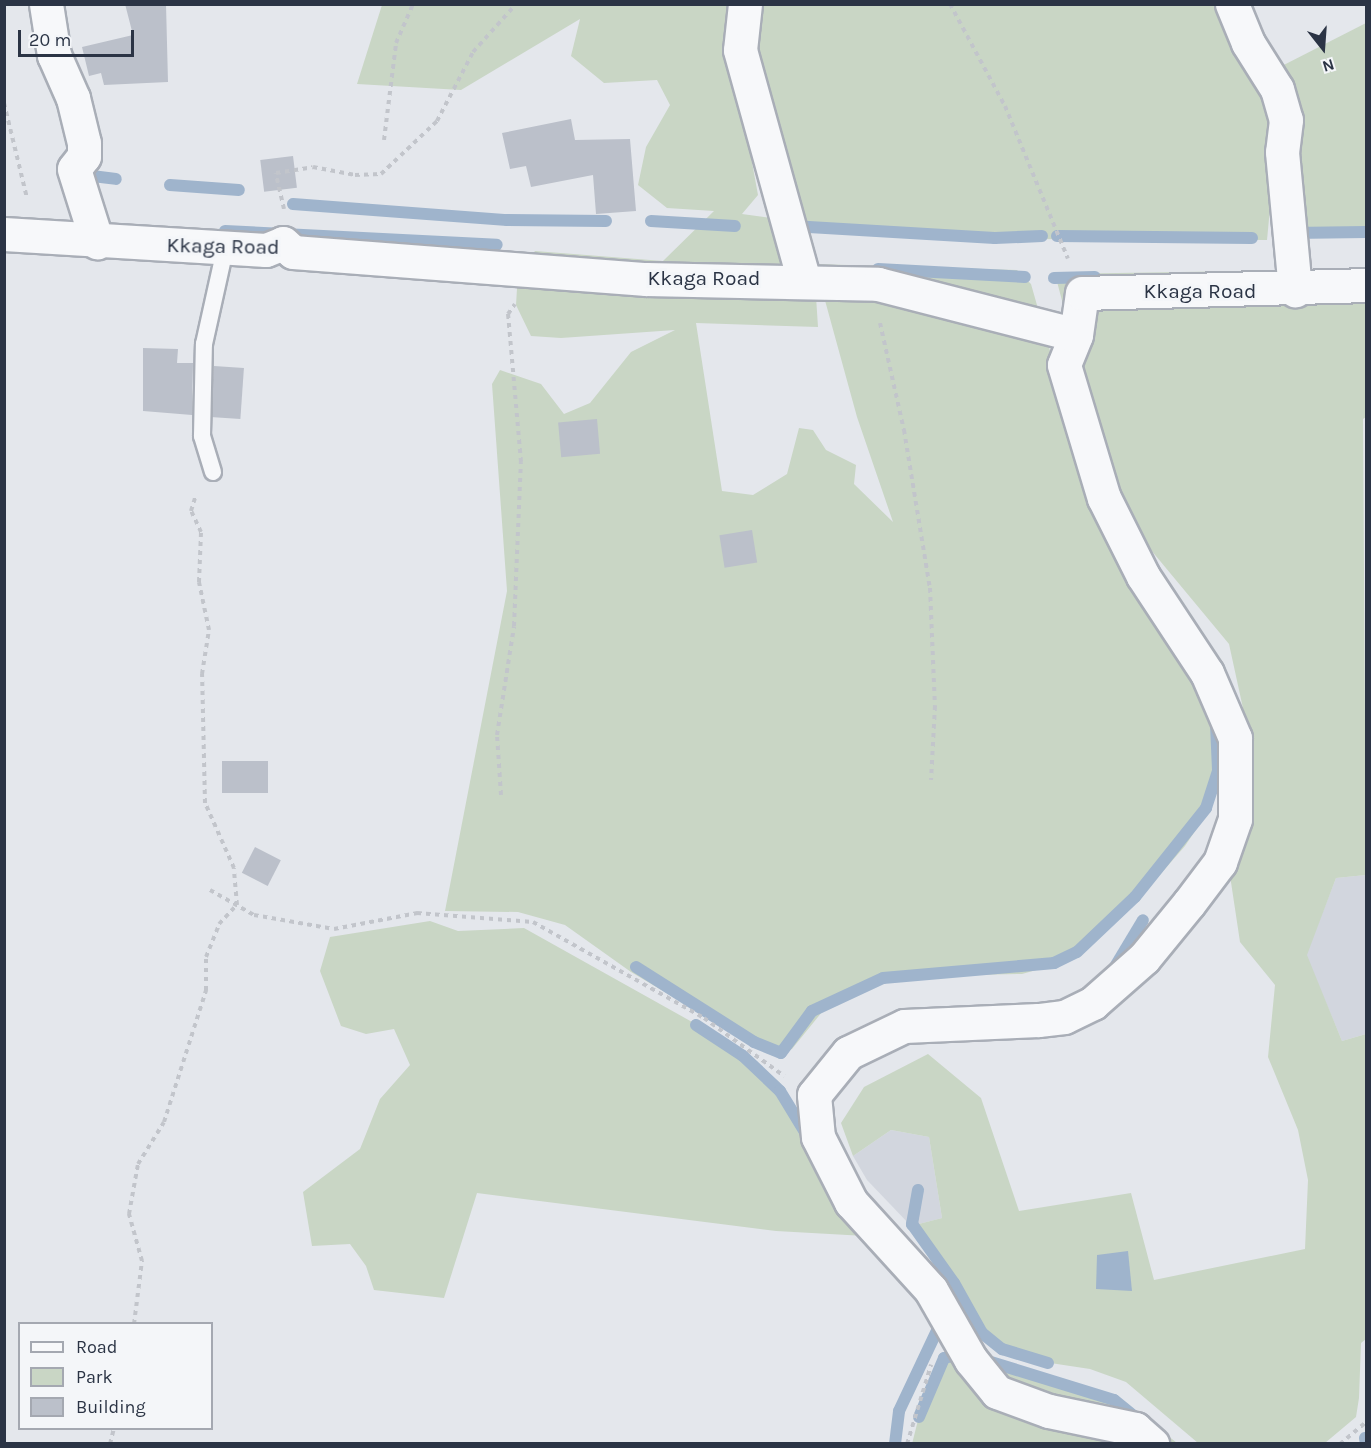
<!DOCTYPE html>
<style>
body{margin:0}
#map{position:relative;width:1371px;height:1448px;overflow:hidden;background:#e4e7ec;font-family:Karla,sans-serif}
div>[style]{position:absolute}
.built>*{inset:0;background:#d2d6de}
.green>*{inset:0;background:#c9d6c5}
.water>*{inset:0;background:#9fb4cc}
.stream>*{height:12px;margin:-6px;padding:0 6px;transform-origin:6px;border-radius:6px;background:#9fb4cc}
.building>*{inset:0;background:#bbc0ca;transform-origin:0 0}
.path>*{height:4px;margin-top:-2px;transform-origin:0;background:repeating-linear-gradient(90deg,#c2c5cb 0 4.5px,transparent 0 9px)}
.roads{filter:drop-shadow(2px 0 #a9aeb7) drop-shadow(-2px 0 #a9aeb7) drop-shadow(0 2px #a9aeb7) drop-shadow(0 -2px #a9aeb7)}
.service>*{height:16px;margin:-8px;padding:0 8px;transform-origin:8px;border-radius:8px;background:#f7f8fa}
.minor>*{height:33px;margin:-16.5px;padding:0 16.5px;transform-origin:16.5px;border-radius:16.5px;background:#f7f8fa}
.tertiary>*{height:33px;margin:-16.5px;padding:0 16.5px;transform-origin:16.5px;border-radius:16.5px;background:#f7f8fa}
span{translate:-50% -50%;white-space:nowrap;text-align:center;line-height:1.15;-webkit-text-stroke:6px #f4f6f9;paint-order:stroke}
.street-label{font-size:21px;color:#2b3445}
.frame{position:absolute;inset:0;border:6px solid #2b3445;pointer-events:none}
.legend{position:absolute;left:18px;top:1322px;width:195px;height:108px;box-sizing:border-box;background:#f4f6f9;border:2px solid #a4a8b1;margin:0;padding:8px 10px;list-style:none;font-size:18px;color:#2b3445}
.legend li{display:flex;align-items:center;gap:12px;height:30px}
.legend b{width:30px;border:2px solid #a4a8b1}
.north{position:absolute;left:1293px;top:18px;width:60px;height:60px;-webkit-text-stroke:4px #f4f6f9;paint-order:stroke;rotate:163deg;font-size:16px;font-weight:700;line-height:24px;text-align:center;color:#2b3445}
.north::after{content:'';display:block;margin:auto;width:21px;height:27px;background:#2b3445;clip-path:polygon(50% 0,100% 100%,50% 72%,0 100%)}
.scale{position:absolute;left:18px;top:30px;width:116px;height:27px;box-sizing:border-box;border:3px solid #2b3445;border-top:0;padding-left:8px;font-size:18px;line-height:21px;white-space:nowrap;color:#2b3445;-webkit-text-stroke:4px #f4f6f9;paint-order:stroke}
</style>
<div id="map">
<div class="built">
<i style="clip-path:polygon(1366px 875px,1366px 1034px,1342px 1041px,1306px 955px,1336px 878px)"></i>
<i style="clip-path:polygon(891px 1130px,929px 1137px,942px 1218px,911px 1226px,867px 1180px,853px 1156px)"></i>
</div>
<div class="green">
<i style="clip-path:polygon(382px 5px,733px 5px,729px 37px,758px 195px,742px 214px,779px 219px,815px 281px,818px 327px,696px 323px,722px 491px,753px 495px,787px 474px,799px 428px,813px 430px,826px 450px,856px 465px,854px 484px,893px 522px,857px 417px,815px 264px,1017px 270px,1031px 284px,1056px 372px,1216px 700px,1221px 764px,1207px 813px,1185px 846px,1129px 910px,1072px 960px,1022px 974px,920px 976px,880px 984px,822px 1012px,792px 1049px,773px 1056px,631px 972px,565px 925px,518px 912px,445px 911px,507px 591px,492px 384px,500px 370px,541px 384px,564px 414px,590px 403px,631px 352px,675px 330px,561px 338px,531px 336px,516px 305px,518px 272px,535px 251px,663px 261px,714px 211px,667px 208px,638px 185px,646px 147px,670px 105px,657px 80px,604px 83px,571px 56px,580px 19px,461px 90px,357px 84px)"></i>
<i style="clip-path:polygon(764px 5px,1228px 5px,1279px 114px,1267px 240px,1016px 239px,788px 231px,754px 90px,758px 12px)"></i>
<i style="clip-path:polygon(1366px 23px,1366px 235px,1287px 238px,1272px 71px)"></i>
<i style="clip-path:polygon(1366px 269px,1366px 417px,1363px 419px,1366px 875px,1336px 878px,1307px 955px,1342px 1041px,1366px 1034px,1366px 1339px,1361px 1343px,1359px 1398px,1356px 1417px,1325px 1443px,1198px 1443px,1126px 1382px,1090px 1369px,1024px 1359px,980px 1337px,953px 1285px,911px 1226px,942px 1218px,929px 1137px,891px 1130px,853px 1156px,841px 1123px,864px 1087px,928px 1054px,981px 1098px,1019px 1211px,1131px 1193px,1154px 1280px,1305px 1249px,1308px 1180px,1298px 1130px,1268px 1057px,1275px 985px,1240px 942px,1223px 829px,1246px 722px,1229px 644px,1141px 538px,1108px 476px,1055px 274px)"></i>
<i style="clip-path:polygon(430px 921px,458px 931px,524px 928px,744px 1051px,780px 1083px,823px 1152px,901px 1238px,776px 1231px,477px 1193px,444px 1298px,374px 1290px,366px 1266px,350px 1244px,312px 1246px,303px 1192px,360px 1149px,380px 1099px,410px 1065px,394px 1029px,366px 1034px,341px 1026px,320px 971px,330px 937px)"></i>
<i style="clip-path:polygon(952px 1350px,1124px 1401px,1177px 1443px,912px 1444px,924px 1396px,943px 1356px)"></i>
</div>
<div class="water">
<i style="clip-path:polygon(1128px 1251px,1132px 1291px,1096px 1289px,1097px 1255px)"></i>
</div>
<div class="stream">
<i style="left:84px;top:175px;width:32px;rotate:7deg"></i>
<i style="left:170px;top:185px;width:69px;rotate:4.1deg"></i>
<i style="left:293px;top:204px;width:215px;rotate:4.3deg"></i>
<i style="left:507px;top:220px;width:99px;rotate:0.6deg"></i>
<i style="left:651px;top:221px;width:84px;rotate:3.4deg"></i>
<i style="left:792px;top:226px;width:203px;rotate:3.4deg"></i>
<i style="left:995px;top:238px;width:47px;rotate:-2.4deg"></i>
<i style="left:225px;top:231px;width:272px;rotate:2.9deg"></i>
<i style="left:1292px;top:233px;width:74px;rotate:-0.8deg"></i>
<i style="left:1057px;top:236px;width:195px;rotate:0.6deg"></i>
<i style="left:878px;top:269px;width:147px;rotate:3.1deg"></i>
<i style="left:1054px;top:278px;width:41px;rotate:-1.4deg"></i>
<i style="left:636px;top:967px;width:140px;rotate:32.4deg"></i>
<i style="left:754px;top:1042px;width:29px;rotate:22deg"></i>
<i style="left:781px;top:1053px;width:52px;rotate:-53.6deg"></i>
<i style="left:812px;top:1011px;width:78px;rotate:-24.9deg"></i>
<i style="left:883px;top:978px;width:172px;rotate:-5deg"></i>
<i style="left:1054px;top:963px;width:25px;rotate:-26deg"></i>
<i style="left:1077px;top:952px;width:80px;rotate:-43.5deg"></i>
<i style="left:1135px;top:897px;width:114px;rotate:-51.4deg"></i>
<i style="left:1206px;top:808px;width:40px;rotate:-72deg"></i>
<i style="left:1218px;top:770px;width:45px;rotate:-92.5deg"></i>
<i style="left:1113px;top:970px;width:58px;rotate:-59deg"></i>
<i style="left:696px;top:1025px;width:56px;rotate:33.4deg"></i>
<i style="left:743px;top:1056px;width:51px;rotate:43.4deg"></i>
<i style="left:780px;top:1091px;width:54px;rotate:58.7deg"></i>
<i style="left:918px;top:1190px;width:35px;rotate:100deg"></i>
<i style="left:912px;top:1224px;width:72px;rotate:54.6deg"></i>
<i style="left:954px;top:1283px;width:57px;rotate:60.8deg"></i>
<i style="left:982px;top:1333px;width:26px;rotate:39deg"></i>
<i style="left:1002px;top:1349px;width:48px;rotate:16.9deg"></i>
<i style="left:981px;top:1359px;width:139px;rotate:17.1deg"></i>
<i style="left:1114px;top:1400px;width:32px;rotate:39deg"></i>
<i style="left:919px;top:1417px;width:64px;rotate:-67deg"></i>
<i style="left:944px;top:1358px;width:22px;rotate:-13deg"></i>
<i style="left:1365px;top:1438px;width:6px;rotate:81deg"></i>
<i style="left:895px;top:1444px;width:33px;rotate:-83deg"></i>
<i style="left:899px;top:1411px;width:101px;rotate:-64.7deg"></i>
</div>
<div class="building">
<i style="clip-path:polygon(125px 4px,166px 4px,168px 82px,104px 85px,101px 73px,89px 76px,82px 47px,133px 35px)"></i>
<i style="clip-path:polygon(571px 119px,575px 140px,630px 139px,636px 211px,596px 214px,593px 175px,531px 187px,526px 166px,510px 169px,502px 133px)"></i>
<i style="left:293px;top:156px;width:32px;height:33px;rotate:83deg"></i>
<i style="clip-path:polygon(143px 348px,178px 349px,177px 363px,193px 363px,192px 415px,143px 411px)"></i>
<i style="left:214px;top:366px;width:30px;height:51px;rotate:4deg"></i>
<i style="left:597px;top:419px;width:35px;height:39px;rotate:85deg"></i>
<i style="left:752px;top:530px;width:33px;height:33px;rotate:81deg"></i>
<i style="left:222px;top:761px;width:46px;height:32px"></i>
<i style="left:255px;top:847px;width:29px;height:29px;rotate:27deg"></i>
</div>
<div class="path">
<i style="left:950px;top:4px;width:116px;rotate:61.7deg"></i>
<i style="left:1005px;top:106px;width:165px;rotate:67.6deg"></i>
<i style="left:4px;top:103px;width:98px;rotate:76.4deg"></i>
<i style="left:384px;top:140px;width:98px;rotate:-82.9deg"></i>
<i style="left:396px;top:43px;width:43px;rotate:-66.4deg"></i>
<i style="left:284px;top:209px;width:37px;rotate:-103deg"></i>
<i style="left:276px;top:173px;width:37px;rotate:-9deg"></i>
<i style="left:313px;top:167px;width:43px;rotate:10.8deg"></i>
<i style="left:355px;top:175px;width:26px;rotate:-2deg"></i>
<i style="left:381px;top:174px;width:77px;rotate:-43.4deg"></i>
<i style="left:437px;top:121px;width:78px;rotate:-62.4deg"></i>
<i style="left:473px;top:52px;width:64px;rotate:-48.1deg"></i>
<i style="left:880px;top:323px;width:110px;rotate:77.4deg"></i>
<i style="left:904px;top:430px;width:160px;rotate:80.7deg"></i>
<i style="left:930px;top:588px;width:118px;rotate:87.6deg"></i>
<i style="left:935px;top:706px;width:74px;rotate:93.1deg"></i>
<i style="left:501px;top:795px;width:60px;rotate:-93.8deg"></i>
<i style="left:497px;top:735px;width:110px;rotate:-81.1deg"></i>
<i style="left:514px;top:626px;width:164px;rotate:-87.6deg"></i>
<i style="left:521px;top:462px;width:149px;rotate:-95deg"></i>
<i style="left:508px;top:314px;width:12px;rotate:-55deg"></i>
<i style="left:210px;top:890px;width:51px;rotate:29.6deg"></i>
<i style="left:254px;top:915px;width:81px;rotate:9.9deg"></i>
<i style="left:334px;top:929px;width:85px;rotate:-10.9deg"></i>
<i style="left:417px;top:913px;width:116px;rotate:4.4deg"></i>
<i style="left:533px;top:922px;width:196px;rotate:29.3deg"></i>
<i style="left:704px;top:1018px;width:99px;rotate:35.9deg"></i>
<i style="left:134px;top:1324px;width:64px;rotate:-82.8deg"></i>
<i style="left:142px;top:1261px;width:49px;rotate:-105.5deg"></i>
<i style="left:129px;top:1214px;width:51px;rotate:-79.8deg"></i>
<i style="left:138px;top:1164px;width:49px;rotate:-58.2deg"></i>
<i style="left:164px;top:1122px;width:139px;rotate:-72.3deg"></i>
<i style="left:206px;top:990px;width:33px;rotate:-90deg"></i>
<i style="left:206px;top:957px;width:35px;rotate:-68deg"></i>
<i style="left:219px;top:924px;width:26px;rotate:-47deg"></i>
<i style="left:237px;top:905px;width:37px;rotate:-95deg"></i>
<i style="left:234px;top:868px;width:71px;rotate:-114deg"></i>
<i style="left:205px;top:803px;width:129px;rotate:-91.3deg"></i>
<i style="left:202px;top:674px;width:45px;rotate:-81deg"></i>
<i style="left:209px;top:630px;width:49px;rotate:-101.8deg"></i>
<i style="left:199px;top:582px;width:50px;rotate:-87.7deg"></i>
<i style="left:201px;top:532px;width:23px;rotate:-115deg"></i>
<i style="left:191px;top:511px;width:17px;rotate:-73deg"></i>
<i style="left:110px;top:1444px;width:16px;rotate:-76deg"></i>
<i style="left:907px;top:1444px;width:83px;rotate:-73.1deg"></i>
<i style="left:1340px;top:1444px;width:34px;rotate:-40deg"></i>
</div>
<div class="roads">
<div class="service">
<i style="left:213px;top:472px;width:38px;rotate:-107deg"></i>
<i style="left:202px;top:436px;width:92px;rotate:-88.8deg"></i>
<i style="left:204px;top:344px;width:97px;rotate:-77.5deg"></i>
</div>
<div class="minor">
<i style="left:46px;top:4px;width:52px;rotate:81.1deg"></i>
<i style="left:54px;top:55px;width:47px;rotate:66.2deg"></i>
<i style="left:73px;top:98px;width:46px;rotate:76.3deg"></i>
<i style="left:84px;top:143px;width:13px;rotate:90deg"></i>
<i style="left:84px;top:156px;width:16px;rotate:128deg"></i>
<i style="left:74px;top:169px;width:77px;rotate:72.5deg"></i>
<i style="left:745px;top:4px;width:46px;rotate:96.2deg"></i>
<i style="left:740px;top:50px;width:239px;rotate:74.5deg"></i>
<i style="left:1232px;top:4px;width:42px;rotate:67.7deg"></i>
<i style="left:1248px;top:43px;width:54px;rotate:57.8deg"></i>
<i style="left:1277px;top:89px;width:32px;rotate:74deg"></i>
<i style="left:1286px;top:120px;width:32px;rotate:97deg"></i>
<i style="left:1282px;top:152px;width:139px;rotate:84.6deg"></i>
<i style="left:1076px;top:335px;width:32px;rotate:112deg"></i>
<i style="left:1064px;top:365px;width:139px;rotate:73.3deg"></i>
<i style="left:1104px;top:498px;width:87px;rotate:63.4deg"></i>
<i style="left:1143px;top:576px;width:116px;rotate:56.6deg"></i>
<i style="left:1207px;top:673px;width:71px;rotate:66.7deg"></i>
<i style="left:1235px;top:738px;width:81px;rotate:90deg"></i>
<i style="left:1235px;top:819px;width:46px;rotate:109.2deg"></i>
<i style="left:1220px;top:862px;width:51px;rotate:127.1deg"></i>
<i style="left:1189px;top:903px;width:71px;rotate:129.3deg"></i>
<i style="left:1144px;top:958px;width:68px;rotate:138.6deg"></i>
<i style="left:1093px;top:1003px;width:32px;rotate:154deg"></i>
<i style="left:1064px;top:1017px;width:26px;rotate:173deg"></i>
<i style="left:1038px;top:1020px;width:134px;rotate:177.4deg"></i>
<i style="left:904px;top:1026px;width:62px;rotate:154.3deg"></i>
<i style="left:848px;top:1053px;width:54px;rotate:129deg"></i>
<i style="left:814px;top:1095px;width:42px;rotate:84.6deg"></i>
<i style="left:818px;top:1137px;width:73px;rotate:63.1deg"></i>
<i style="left:851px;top:1202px;width:119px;rotate:47.7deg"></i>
<i style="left:931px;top:1290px;width:81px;rotate:60.3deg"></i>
<i style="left:971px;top:1360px;width:41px;rotate:50.9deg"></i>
<i style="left:997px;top:1392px;width:55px;rotate:20.1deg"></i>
<i style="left:1049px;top:1411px;width:88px;rotate:11.8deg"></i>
<i style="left:1135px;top:1429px;width:23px;rotate:41deg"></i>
</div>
<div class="tertiary">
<i style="left:4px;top:234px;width:262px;rotate:3.5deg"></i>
<i style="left:266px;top:250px;width:18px;rotate:-22deg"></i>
<i style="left:283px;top:243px;width:13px;rotate:42deg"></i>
<i style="left:293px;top:252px;width:354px;rotate:4.4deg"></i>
<i style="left:646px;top:279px;width:232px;rotate:1.2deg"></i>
<i style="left:878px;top:284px;width:204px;rotate:14.4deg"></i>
<i style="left:1076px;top:335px;width:42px;rotate:-81.9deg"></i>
<i style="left:1082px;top:293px;width:284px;rotate:-1.6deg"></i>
</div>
</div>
<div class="street-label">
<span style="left:223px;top:246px;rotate:1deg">Kkaga Road</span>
<span style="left:704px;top:278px">Kkaga Road</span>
<span style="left:1200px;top:291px">Kkaga Road</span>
</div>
<div class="frame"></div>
<ul class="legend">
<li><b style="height:8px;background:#f7f8fa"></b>Road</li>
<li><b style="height:16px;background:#c9d6c5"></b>Park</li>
<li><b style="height:16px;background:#bbc0ca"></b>Building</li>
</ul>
<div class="north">N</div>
<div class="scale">20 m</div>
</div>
